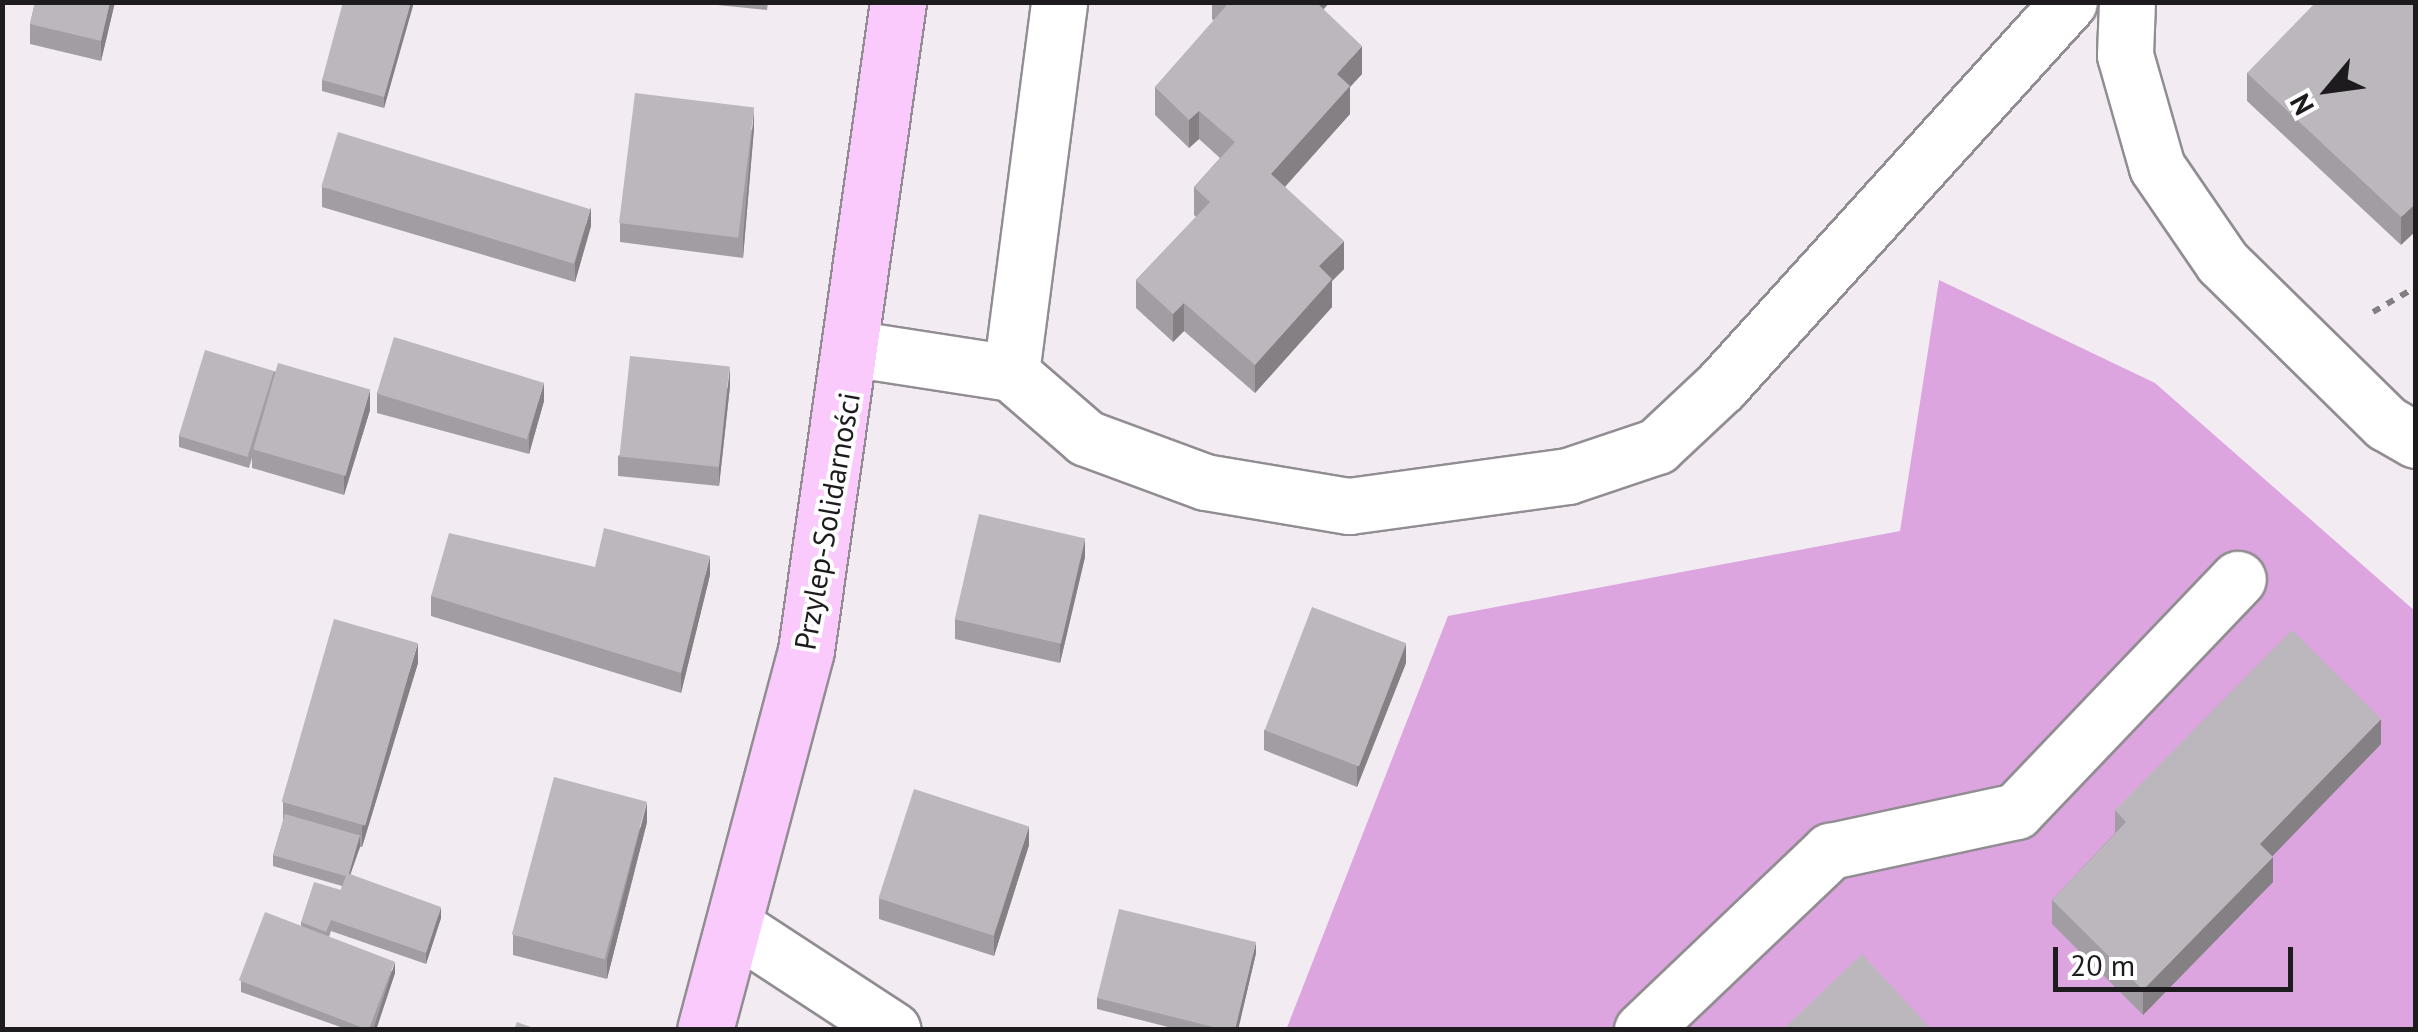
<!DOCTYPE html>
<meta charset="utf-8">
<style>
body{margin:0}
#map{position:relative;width:2418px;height:1032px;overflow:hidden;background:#f2ecf2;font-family:"PT Sans",sans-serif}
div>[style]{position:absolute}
.green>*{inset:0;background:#dca5df}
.path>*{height:6px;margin-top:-3px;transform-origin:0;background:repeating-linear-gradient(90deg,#827e82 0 8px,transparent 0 16px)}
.roads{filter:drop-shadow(2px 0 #928d92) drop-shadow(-2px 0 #928d92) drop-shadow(0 2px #928d92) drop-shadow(0 -2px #928d92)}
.minor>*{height:55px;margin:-27.5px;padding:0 27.5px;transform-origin:27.5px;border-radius:27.5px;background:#fff}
.major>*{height:55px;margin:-27.5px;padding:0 27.5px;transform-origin:27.5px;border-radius:27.5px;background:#facafd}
.wall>*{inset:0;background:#a29da3}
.shaded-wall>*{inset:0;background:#848084}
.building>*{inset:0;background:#bcb7bd;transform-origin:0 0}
span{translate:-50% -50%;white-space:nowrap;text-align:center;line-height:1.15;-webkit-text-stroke:8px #fff;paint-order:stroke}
.street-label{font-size:30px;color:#1d1b1d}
.frame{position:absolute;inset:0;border:5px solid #1d1b1d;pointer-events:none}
.north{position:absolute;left:2278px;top:40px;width:100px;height:100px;-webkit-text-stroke:8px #fff;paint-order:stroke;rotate:241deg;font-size:28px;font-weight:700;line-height:40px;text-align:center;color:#1d1b1d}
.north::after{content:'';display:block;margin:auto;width:35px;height:45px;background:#1d1b1d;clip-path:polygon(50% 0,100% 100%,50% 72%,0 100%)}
.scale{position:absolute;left:2053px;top:947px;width:240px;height:45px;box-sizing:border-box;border:5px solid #1d1b1d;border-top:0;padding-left:12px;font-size:30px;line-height:35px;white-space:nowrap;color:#1d1b1d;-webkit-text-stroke:8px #fff;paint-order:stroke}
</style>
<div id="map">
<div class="green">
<i style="clip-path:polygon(1939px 280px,2155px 383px,2415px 611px,2415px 1029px,1286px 1030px,1448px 616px,1900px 531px)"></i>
</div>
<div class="path">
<i style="left:2373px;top:312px;width:50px;rotate:-30.2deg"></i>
</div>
<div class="roads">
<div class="minor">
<i style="left:2127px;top:2px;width:53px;rotate:92.2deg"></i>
<i style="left:2125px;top:55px;width:116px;rotate:74.1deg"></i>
<i style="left:2157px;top:167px;width:115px;rotate:55.6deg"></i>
<i style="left:2222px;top:262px;width:230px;rotate:44.5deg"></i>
<i style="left:2386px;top:423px;width:34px;rotate:30deg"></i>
<i style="left:856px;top:349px;width:157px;rotate:8.8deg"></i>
<i style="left:1011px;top:373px;width:99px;rotate:40.9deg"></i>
<i style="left:1086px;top:438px;width:127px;rotate:20.3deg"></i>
<i style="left:1205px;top:482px;width:146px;rotate:9.5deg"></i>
<i style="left:1349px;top:506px;width:221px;rotate:-7.8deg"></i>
<i style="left:1568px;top:476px;width:94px;rotate:-18.6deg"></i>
<i style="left:1657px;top:446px;width:88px;rotate:-43.2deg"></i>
<i style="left:1721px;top:386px;width:518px;rotate:-47.82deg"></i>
<i style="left:1011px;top:373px;width:374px;rotate:-82.6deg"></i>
<i style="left:737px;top:928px;width:186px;rotate:33.2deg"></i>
<i style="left:1642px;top:1030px;width:260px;rotate:-43.6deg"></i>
<i style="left:1830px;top:851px;width:190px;rotate:-12.1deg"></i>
<i style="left:2016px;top:811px;width:321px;rotate:-46.3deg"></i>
</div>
<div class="major">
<i style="left:705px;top:1030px;width:393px;rotate:-75.1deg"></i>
<i style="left:806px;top:650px;width:654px;rotate:-81.92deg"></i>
</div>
</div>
<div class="wall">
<i style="clip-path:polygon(35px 2px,115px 2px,101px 61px,30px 44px,30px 24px)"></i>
<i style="clip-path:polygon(413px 2px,384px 108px,322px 91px,322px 80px)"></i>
<i style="clip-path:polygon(688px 2px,768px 2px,767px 10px)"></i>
<i style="clip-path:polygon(1212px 2px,1330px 2px,1323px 10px,1362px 74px,1350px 87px,1350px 114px,1285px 187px,1344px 269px,1332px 281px,1332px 307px,1255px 393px,1184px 331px,1173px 342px,1136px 308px,1136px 280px,1196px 217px,1194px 215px,1194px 187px,1220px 158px,1199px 139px,1189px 148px,1155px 115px,1155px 87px,1214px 21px,1212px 19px)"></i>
<i style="clip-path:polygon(2416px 2px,2401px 245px,2247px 101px,2247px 73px)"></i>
<i style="clip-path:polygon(754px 128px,743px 258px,620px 242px,620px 223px)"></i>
<i style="clip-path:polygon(322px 187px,591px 226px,575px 282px,322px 207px)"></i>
<i style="clip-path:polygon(274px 371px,370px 410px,344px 495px,252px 468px,252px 458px,249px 468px,179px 447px,179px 436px)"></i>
<i style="clip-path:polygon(730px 386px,719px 486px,618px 476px,618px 456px)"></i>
<i style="clip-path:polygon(377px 393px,544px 401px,529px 454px,377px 413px)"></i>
<i style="clip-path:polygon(1085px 557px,1060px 663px,955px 639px,955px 619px)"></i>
<i style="clip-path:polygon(595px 567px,710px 575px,681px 693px,431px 616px,431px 596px)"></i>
<i style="clip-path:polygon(418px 663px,362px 847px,360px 847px,350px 874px,441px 918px,426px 964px,331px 931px,329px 937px,395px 973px,376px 1030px,349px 1030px,241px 992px,241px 981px,301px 926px,301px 922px,341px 890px,342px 886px,273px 866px,273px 855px,283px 821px,283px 802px)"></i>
<i style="clip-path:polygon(1406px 663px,1357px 787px,1264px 750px,1264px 730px)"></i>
<i style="clip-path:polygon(2381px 744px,2272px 856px,2273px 882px,2143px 1015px,2052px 924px,2052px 900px,2115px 833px,2115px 810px)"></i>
<i style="clip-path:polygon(647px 822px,607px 979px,513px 955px,513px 935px)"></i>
<i style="clip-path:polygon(1029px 845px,994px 956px,879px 919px,879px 899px)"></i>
<i style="clip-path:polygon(1256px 953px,1238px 1030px,1180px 1030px,1097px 1009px,1097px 998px)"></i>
</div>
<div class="shaded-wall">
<i style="clip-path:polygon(110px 2px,115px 2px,101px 61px,101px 41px)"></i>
<i style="clip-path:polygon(411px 2px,413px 2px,413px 6px,384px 108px,384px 97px)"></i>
<i style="clip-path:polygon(1309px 2px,1330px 2px,1309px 25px)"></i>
<i style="clip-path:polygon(1362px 46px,1362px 74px,1350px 87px,1350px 114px,1271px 202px,1271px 174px,1337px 74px)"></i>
<i style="clip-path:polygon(754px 108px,754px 128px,743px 258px,743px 238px)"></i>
<i style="clip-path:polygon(1199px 111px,1199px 139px,1189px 148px,1189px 120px)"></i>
<i style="clip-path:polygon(2416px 203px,2416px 231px,2401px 245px,2401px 217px)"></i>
<i style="clip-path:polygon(591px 207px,591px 226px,575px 282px,575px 263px)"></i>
<i style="clip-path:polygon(1344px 241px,1344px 269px,1332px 281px,1332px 307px,1255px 393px,1255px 365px,1319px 266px)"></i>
<i style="clip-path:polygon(1184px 303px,1184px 331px,1173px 342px,1173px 314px)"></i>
<i style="clip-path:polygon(730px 366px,730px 386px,719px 486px,719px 466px)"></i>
<i style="clip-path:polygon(544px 382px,544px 401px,529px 454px,529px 434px)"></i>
<i style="clip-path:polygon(370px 390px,370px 410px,344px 495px,344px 475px)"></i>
<i style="clip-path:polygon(1085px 538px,1085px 557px,1060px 663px,1060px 644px)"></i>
<i style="clip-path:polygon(710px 556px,710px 575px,681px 693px,681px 673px)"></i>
<i style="clip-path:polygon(418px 643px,418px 663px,362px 847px,362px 828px)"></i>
<i style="clip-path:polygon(1406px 643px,1406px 663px,1357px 787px,1357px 767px)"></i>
<i style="clip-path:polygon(2381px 719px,2381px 744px,2260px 869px,2260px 844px)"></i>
<i style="clip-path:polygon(647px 802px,647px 822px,607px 979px,607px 959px)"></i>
<i style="clip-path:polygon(1029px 826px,1029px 845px,994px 956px,994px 936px)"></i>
<i style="clip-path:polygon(360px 836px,360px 847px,346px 887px,346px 876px)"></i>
<i style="clip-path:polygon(2273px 857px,2273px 882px,2143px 1015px,2143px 990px)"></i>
<i style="clip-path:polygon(441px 907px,441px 918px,426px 964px,426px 953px)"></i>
<i style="clip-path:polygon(1256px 942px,1256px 953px,1238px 1030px,1235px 1030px)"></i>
<i style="clip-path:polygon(395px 962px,395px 973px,376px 1030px,373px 1030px)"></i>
</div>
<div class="building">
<i style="clip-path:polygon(35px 2px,110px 2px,101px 41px,30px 24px)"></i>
<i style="clip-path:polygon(343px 2px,411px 2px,384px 97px,322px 80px)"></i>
<i style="clip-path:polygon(1223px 2px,1316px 2px,1362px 46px,1337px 74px,1350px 86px,1271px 174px,1344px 241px,1319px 266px,1332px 279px,1255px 365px,1184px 303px,1173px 314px,1136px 280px,1210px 202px,1194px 187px,1235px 142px,1199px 111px,1189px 120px,1155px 87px,1226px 6px)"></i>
<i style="clip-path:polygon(2316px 2px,2416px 2px,2416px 203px,2401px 217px,2247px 73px)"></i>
<i style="left:635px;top:93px;width:120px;height:131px;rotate:7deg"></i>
<i style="left:338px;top:132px;width:264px;height:57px;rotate:17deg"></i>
<i style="left:394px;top:337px;width:157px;height:59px;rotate:17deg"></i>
<i style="left:205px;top:350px;width:72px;height:90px;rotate:17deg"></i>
<i style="left:630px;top:356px;width:100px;height:101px;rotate:6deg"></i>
<i style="left:278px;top:363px;width:96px;height:90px;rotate:16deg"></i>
<i style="left:979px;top:514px;width:109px;height:108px;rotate:13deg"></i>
<i style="clip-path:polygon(604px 528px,710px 556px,681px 673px,431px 596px,449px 533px,595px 567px)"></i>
<i style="left:1312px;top:607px;width:101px;height:132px;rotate:21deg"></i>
<i style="left:334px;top:619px;width:87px;height:190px;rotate:16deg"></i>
<i style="clip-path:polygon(2292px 630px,2381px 719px,2260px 844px,2273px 857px,2143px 990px,2052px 900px,2126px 822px,2115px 810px)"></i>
<i style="left:554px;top:777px;width:96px;height:163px;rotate:15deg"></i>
<i style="left:914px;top:789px;width:121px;height:115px;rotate:18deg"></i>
<i style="left:285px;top:814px;width:78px;height:43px;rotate:16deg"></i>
<i style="clip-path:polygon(347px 873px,441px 907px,426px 953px,331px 920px,326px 932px,301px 922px,314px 882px,341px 890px)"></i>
<i style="clip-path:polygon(1119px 909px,1256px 942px,1235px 1030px,1225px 1030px,1097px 998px)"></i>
<i style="left:265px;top:912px;width:139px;height:73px;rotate:21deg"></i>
<i style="clip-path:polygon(1862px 954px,1932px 1030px,1782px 1030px)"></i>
<i style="clip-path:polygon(517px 1022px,539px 1030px,514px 1030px)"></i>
</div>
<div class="street-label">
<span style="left:827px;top:521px;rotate:-80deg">Przylep-Solidarności</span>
</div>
<div class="frame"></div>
<div class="north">N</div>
<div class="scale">20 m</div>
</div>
